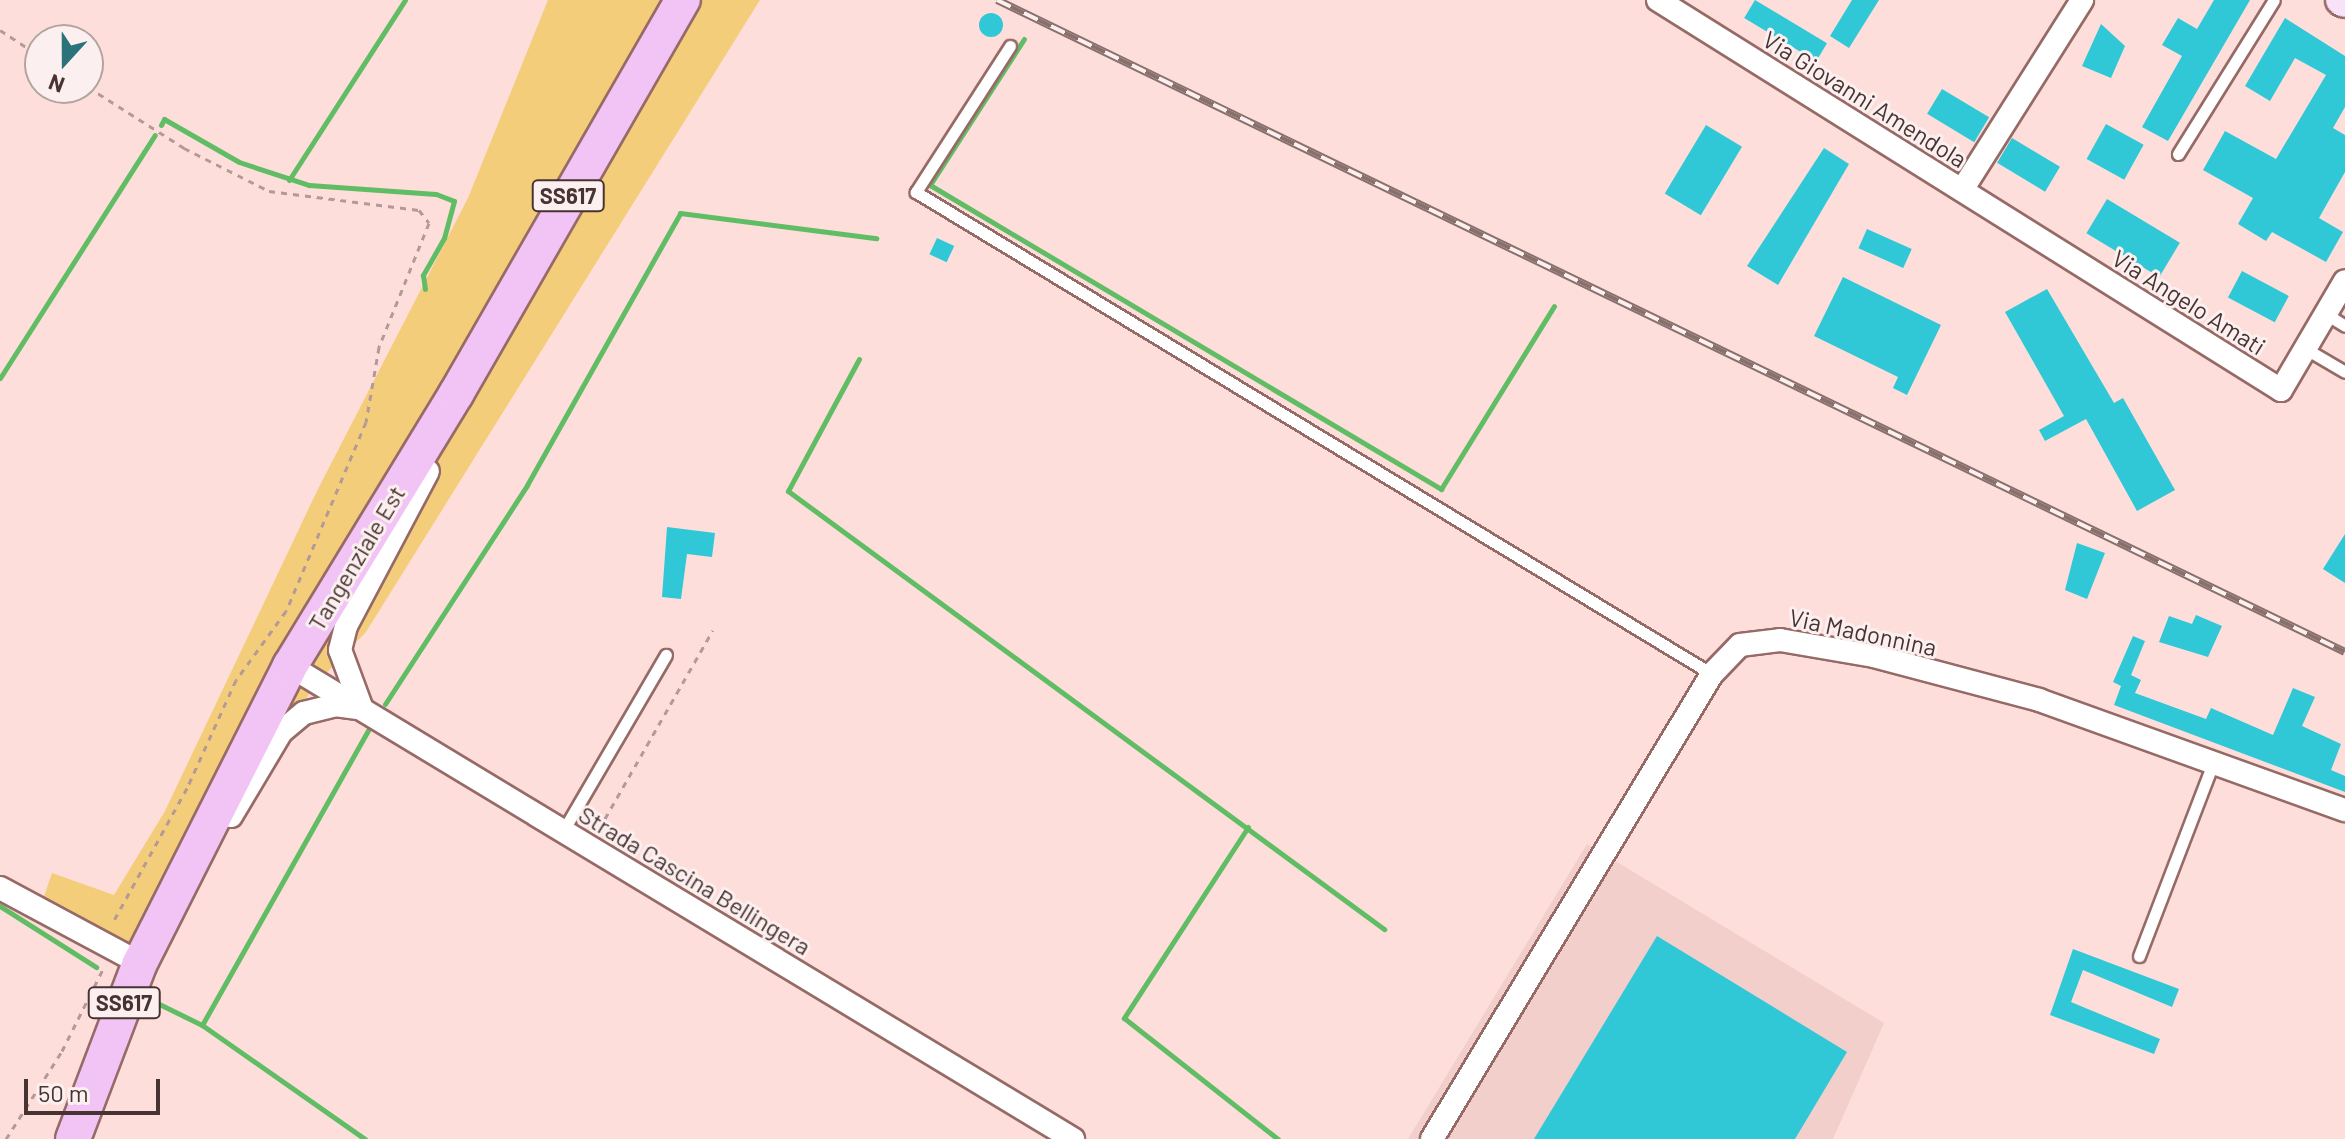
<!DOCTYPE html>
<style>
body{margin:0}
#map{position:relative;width:2345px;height:1139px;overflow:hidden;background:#fddeda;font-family:Barlow,sans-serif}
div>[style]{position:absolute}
.built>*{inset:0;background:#f2cfcb}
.green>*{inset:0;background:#f4cd7b}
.stream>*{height:5px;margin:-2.5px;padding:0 2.5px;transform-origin:2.5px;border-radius:2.5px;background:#61bd65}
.building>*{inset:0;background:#30c8d6;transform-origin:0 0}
.round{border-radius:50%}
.path>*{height:3px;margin-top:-1.5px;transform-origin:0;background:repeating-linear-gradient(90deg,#b49a97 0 6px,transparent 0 12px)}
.roads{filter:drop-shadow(2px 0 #966a66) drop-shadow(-2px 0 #966a66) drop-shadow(0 2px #966a66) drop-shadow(0 -2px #966a66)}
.service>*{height:11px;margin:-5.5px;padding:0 5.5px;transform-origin:5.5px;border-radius:5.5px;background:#fff}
.minor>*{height:22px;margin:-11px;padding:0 11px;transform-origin:11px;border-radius:11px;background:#fff}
.secondary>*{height:30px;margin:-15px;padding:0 15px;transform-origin:15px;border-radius:15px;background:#f8e2fa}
.primary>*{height:34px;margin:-17px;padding:0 17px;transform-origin:17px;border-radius:17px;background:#f2c4f5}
.rail>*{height:8px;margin-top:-4px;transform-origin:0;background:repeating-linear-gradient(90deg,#fbf0ef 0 15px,#88706d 0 30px);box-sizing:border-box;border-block:2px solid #88706d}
span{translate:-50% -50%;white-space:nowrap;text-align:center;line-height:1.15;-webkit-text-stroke:6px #fbf0ef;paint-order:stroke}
.shield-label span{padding:2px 6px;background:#fbf0ef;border:2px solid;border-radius:6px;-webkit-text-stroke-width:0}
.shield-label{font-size:22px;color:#473331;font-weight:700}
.street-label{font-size:24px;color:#473331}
.north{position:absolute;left:24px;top:24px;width:80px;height:80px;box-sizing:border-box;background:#fbf0ef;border:2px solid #b3a4a3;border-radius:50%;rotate:201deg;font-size:22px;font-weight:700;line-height:32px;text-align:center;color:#473331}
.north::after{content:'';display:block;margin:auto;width:28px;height:36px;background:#2a737b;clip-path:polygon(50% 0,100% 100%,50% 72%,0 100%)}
.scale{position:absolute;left:24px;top:1079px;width:136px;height:36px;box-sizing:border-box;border:4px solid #473331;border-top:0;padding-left:10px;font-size:24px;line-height:28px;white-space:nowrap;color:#473331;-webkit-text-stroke:6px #fbf0ef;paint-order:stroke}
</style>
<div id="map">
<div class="built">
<i style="clip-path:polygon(1587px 844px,1884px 1023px,1833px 1139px,1408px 1139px)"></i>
</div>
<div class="green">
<i style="clip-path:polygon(548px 0,760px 0,366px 632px,313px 687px,145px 973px,37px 917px,52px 873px,114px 895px,165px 811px,317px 491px,468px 198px)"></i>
</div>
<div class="stream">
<i style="left:1024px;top:39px;width:174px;rotate:122.8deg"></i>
<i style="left:930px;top:185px;width:595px;rotate:30.75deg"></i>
<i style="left:1441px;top:489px;width:215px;rotate:-58.3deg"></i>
<i style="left:161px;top:125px;width:7px;rotate:-63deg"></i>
<i style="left:164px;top:119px;width:86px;rotate:29.8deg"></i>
<i style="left:239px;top:162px;width:74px;rotate:18.2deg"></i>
<i style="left:309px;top:185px;width:127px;rotate:4.1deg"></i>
<i style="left:436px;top:194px;width:19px;rotate:21deg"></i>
<i style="left:454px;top:201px;width:38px;rotate:105deg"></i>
<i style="left:444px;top:238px;width:43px;rotate:119.6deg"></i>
<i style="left:423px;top:275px;width:14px;rotate:82deg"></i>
<i style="left:289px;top:180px;width:214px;rotate:-57.2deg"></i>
<i style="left:859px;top:359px;width:150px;rotate:118.3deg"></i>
<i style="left:788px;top:491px;width:740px;rotate:36.31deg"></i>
<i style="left:0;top:378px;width:288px;rotate:-57.5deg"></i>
<i style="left:385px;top:704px;width:261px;rotate:-57deg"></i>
<i style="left:527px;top:485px;width:312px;rotate:-60.6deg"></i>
<i style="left:680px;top:213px;width:198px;rotate:7.3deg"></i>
<i style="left:1248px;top:827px;width:228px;rotate:123deg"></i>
<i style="left:1124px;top:1018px;width:196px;rotate:38.2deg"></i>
<i style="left:0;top:906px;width:114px;rotate:32.4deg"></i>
<i style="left:153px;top:1001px;width:55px;rotate:26.1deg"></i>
<i style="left:202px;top:1025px;width:199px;rotate:35deg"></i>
<i style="left:202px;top:1025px;width:342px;rotate:-60.6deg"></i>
</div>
<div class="building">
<i style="left:1755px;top:0;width:84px;height:21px;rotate:31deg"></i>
<i style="clip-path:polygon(1852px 0,1879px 0,1849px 48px,1830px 36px)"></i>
<i style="clip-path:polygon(2214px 0,2250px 0,2168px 141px,2142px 127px,2182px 56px,2162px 45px,2178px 18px,2197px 29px)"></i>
<i class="round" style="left:979px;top:13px;width:24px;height:24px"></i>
<i style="clip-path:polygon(2285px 18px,2345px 56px,2345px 107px,2333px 128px,2345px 135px,2345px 172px,2319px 218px,2343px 232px,2326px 262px,2272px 232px,2266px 241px,2238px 224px,2253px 198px,2203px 170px,2225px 131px,2276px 159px,2326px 75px,2295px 58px,2270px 101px,2245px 86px)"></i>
<i style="clip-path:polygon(2101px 24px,2125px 46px,2111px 78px,2082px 66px)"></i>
<i style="left:1942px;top:89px;width:55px;height:29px;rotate:31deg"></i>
<i style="left:2106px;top:124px;width:43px;height:40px;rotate:29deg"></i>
<i style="left:1706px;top:125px;width:42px;height:80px;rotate:31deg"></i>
<i style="left:2012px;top:138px;width:56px;height:29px;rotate:31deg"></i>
<i style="clip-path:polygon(1824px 148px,1849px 164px,1778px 285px,1747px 266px)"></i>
<i style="left:2107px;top:199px;width:85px;height:40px;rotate:31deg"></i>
<i style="left:1867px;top:229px;width:49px;height:21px;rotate:24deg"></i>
<i style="left:937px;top:238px;width:19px;height:18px;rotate:25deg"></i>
<i style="left:2242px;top:271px;width:53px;height:30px;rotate:28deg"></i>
<i style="clip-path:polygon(1843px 277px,1941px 325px,1907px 395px,1893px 388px,1898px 377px,1814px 336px)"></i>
<i style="clip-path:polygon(2047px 289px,2114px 403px,2123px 398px,2175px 490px,2137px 511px,2086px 419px,2045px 441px,2039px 430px,2064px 416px,2005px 312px)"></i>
<i style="clip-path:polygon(667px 527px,715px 533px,712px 557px,687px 554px,681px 599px,662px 597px)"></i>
<i style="clip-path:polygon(2345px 534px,2345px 583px,2323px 569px)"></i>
<i style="clip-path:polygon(2077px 543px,2105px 553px,2087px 599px,2065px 590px)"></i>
<i style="clip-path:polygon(2196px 615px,2222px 626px,2208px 657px,2159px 642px,2169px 616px,2192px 624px)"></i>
<i style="clip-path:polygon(2133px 636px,2145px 641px,2131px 675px,2141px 680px,2135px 693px,2206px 719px,2211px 708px,2273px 735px,2293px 688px,2315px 697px,2302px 726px,2341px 744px,2331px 770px,2345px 776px,2345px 792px,2114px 705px,2121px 686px,2113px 682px)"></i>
<i style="clip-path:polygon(1657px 936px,1847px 1052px,1795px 1139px,1534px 1139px)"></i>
<i style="clip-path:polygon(2073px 949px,2179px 989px,2172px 1007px,2083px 970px,2071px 1002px,2160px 1039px,2154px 1054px,2050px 1015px)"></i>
</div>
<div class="path">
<i style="left:0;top:30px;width:48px;rotate:33deg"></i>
<i style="left:88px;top:87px;width:114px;rotate:32.4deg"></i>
<i style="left:184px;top:148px;width:95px;rotate:26.8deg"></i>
<i style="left:269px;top:191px;width:151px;rotate:7.2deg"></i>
<i style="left:419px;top:210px;width:16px;rotate:52deg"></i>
<i style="left:429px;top:223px;width:134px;rotate:112deg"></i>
<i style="left:379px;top:347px;width:76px;rotate:99.8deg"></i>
<i style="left:366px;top:422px;width:205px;rotate:112.9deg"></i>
<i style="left:286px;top:611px;width:85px;rotate:125.9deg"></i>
<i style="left:236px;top:680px;width:119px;rotate:114.4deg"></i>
<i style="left:187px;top:788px;width:155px;rotate:118.9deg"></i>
<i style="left:599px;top:829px;width:229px;rotate:-60.2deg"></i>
<i style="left:6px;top:1139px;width:104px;rotate:-57.5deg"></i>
<i style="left:62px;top:1051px;width:96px;rotate:-63.4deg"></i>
</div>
<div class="roads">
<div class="service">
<i style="left:1010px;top:46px;width:174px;rotate:122.8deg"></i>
<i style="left:916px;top:192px;width:931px;rotate:31.2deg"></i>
<i style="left:2178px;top:154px;width:181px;rotate:-58.1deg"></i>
<i style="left:2326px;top:314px;width:22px;rotate:32deg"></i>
<i style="left:2306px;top:349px;width:45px;rotate:30.5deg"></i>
<i style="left:563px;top:831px;width:204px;rotate:-59.7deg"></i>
<i style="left:2139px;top:956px;width:209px;rotate:-69deg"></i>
</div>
<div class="minor">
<i style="left:1658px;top:0;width:735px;rotate:32.05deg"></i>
<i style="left:2281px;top:390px;width:126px;rotate:-59.6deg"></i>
<i style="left:1962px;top:190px;width:225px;rotate:-57.7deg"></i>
<i style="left:290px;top:666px;width:915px;rotate:31.14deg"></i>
<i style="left:362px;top:709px;width:63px;rotate:-110.4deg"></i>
<i style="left:340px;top:650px;width:25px;rotate:-76deg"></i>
<i style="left:346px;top:626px;width:175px;rotate:-62.1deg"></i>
<i style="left:231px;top:816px;width:98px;rotate:-59.2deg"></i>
<i style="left:281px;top:732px;width:30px;rotate:-40deg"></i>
<i style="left:304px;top:713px;width:32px;rotate:-14deg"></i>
<i style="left:335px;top:705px;width:21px;rotate:8deg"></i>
<i style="left:0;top:888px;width:159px;rotate:28.2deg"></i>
<i style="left:1432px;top:1139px;width:543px;rotate:-58.95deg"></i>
<i style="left:1712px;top:674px;width:40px;rotate:-46deg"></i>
<i style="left:1740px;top:645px;width:40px;rotate:-7.1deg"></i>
<i style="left:1780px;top:640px;width:95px;rotate:9.7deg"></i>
<i style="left:1874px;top:656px;width:171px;rotate:14.9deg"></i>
<i style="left:2039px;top:700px;width:325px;rotate:19.8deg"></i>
</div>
<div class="secondary">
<i style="left:2341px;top:0;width:4px;rotate:27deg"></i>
</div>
<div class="primary">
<i style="left:73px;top:1139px;width:188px;rotate:-69.2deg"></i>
<i style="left:140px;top:963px;width:333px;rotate:-63.2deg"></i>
<i style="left:290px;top:666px;width:319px;rotate:-58.6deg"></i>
<i style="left:456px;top:394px;width:455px;rotate:-60.1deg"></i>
</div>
</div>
<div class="rail">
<i style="left:997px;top:0;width:1497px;rotate:25.81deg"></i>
</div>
<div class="shield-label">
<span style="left:568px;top:196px">SS617</span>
<span style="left:124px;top:1003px">SS617</span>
</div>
<div class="street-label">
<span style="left:1865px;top:99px;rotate:32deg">Via Giovanni Amendola</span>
<span style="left:2189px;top:302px;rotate:32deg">Via Angelo Amati</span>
<span style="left:356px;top:558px;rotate:-59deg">Tangenziale Est</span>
<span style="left:1863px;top:632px;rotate:12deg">Via Madonnina</span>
<span style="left:695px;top:880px;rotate:31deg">Strada Cascina Bellingera</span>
</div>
<div class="north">N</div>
<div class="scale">50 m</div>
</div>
